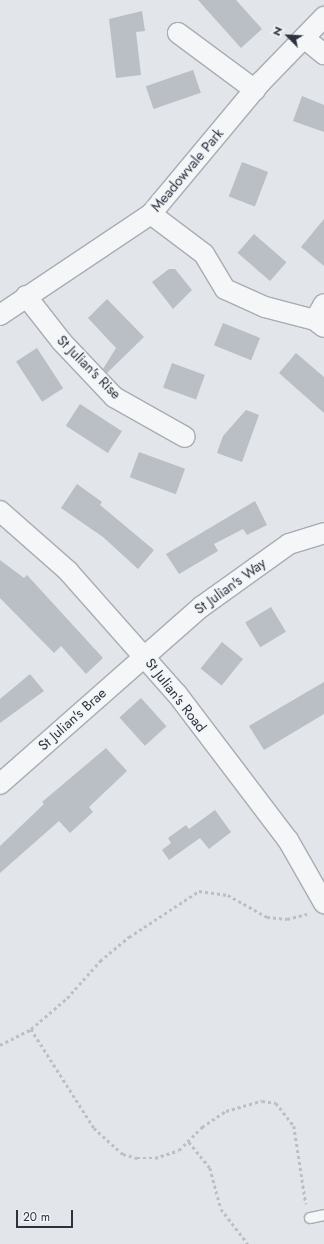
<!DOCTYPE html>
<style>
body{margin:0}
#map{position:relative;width:324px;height:1244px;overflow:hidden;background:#e2e5e9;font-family:Jost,sans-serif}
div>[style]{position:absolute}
.building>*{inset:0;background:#babec5;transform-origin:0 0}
.path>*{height:2.5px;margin-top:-1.25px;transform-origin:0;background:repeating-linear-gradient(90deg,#bdbfc4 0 3px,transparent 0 6px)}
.roads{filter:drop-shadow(1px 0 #a8acb3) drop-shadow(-1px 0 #a8acb3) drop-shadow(0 1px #a8acb3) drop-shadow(0 -1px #a8acb3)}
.lane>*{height:10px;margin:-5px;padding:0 5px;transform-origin:5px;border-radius:5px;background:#f5f6f8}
.street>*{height:20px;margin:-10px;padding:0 10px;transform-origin:10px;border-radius:10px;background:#f5f6f8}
span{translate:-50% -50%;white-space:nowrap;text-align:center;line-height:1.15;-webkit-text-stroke:3px #f2f4f7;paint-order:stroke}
.street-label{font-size:14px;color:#2c333f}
.north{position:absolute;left:268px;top:16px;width:40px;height:40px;-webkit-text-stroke:3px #f2f4f7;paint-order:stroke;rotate:294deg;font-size:11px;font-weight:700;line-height:16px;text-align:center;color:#2c333f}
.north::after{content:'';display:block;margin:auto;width:14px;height:18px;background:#2c333f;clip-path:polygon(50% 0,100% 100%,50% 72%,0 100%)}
.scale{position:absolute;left:16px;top:1210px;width:57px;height:18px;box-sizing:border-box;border:2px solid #2c333f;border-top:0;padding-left:5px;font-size:12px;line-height:14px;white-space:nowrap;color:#2c333f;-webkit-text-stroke:3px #f2f4f7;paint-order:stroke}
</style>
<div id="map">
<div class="building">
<i style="clip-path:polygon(198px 0,236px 0,262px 29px,241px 48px)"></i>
<i style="clip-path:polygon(142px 11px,145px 31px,136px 32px,141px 75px,116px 78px,109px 19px)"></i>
<i style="left:193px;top:70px;width:24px;height:50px;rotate:71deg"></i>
<i style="clip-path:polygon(302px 96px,324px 105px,324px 132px,293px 121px)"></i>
<i style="left:242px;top:162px;width:28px;height:37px;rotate:21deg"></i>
<i style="clip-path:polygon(324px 219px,324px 266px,301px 247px)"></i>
<i style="left:254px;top:234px;width:43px;height:25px;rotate:41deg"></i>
<i style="clip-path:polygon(169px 269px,175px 269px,192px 290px,173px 309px,152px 282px)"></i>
<i style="clip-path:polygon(107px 299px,144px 337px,107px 373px,103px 369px,116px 348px,88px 318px)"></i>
<i style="left:223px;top:323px;width:40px;height:24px;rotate:22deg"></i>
<i style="left:37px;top:348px;width:48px;height:25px;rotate:57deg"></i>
<i style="clip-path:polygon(296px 353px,324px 377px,324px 413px,279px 373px)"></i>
<i style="left:172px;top:363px;width:35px;height:26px;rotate:20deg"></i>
<i style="left:80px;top:404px;width:50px;height:26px;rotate:33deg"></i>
<i style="clip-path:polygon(246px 410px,259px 415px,242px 462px,217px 453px,223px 436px)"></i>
<i style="left:139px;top:452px;width:49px;height:27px;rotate:20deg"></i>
<i style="clip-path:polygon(77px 484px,102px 502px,100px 505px,154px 550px,138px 569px,103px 537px,61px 508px)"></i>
<i style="clip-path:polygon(255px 501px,267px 525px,247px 535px,243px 529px,214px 544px,218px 551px,179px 574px,166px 554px)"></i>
<i style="clip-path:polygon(0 560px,24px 578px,27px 575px,103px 658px,86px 674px,61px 646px,54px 653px,0 598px)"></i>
<i style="left:271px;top:607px;width:29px;height:30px;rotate:59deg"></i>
<i style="left:222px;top:642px;width:27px;height:34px;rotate:39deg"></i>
<i style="clip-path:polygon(30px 674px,44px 691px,0 723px,0 699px)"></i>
<i style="clip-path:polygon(324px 682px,324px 714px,264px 750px,249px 726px)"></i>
<i style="left:141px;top:698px;width:38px;height:29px;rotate:48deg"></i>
<i style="clip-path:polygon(106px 748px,127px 771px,89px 807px,93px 812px,70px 833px,59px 821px,0 873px,0 846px,44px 804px,42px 802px)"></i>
<i style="clip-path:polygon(215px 810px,231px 832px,209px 849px,200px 838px,169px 860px,162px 850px,171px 843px,168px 838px,186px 825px,189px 829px)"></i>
</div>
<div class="path">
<i style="left:31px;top:1029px;width:117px;rotate:57.5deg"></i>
<i style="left:94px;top:1128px;width:39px;rotate:42deg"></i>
<i style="left:123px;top:1154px;width:15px;rotate:16deg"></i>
<i style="left:137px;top:1158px;width:18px"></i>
<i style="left:155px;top:1158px;width:25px;rotate:-18deg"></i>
<i style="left:179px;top:1150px;width:33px;rotate:-45deg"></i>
<i style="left:202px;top:1127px;width:29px;rotate:-34deg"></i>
<i style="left:226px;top:1111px;width:37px;rotate:-16deg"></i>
<i style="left:262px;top:1101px;width:14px;rotate:8deg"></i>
<i style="left:276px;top:1103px;width:29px;rotate:52deg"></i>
<i style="left:294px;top:1126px;width:79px;rotate:81.3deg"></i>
<i style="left:0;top:1045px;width:35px;rotate:-27deg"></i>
<i style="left:31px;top:1029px;width:48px;rotate:-40.7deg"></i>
<i style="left:67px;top:998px;width:50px;rotate:-48.3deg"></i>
<i style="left:100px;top:961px;width:38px;rotate:-40deg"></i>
<i style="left:129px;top:937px;width:84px;rotate:-33.3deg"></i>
<i style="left:199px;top:891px;width:29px;rotate:8deg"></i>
<i style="left:228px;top:895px;width:45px;rotate:29.4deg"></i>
<i style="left:267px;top:917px;width:20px;rotate:6deg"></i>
<i style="left:287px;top:919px;width:21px;rotate:-14deg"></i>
<i style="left:189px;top:1142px;width:33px;rotate:51deg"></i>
<i style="left:210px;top:1168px;width:42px;rotate:75deg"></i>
<i style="left:221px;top:1209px;width:44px;rotate:52.4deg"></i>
</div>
<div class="roads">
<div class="lane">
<i style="left:310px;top:1218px;width:14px;rotate:-12deg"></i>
</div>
<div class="street">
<i style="left:178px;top:33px;width:96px;rotate:36.5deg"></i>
<i style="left:304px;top:38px;width:26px;rotate:39deg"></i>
<i style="left:151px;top:214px;width:66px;rotate:37deg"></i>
<i style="left:204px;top:254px;width:41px;rotate:59deg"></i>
<i style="left:225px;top:289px;width:44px;rotate:24.2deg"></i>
<i style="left:265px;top:307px;width:52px;rotate:14.6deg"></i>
<i style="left:315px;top:320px;width:11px;rotate:38deg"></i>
<i style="left:26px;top:296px;width:58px;rotate:52deg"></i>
<i style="left:62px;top:342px;width:76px;rotate:46.6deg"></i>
<i style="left:114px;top:397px;width:81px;rotate:29.4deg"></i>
<i style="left:0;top:315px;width:182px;rotate:-33.8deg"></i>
<i style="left:151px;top:214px;width:172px;rotate:-50.2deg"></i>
<i style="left:261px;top:82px;width:91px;rotate:-45.9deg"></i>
<i style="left:315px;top:320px;width:18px;rotate:-61deg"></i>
<i style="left:0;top:511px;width:91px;rotate:41.4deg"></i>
<i style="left:68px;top:571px;width:164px;rotate:48.5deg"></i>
<i style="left:177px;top:694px;width:183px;rotate:52.8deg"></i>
<i style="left:288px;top:840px;width:73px;rotate:60.3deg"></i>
<i style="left:0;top:784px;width:268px;rotate:-41.4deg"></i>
<i style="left:201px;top:607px;width:108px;rotate:-35.6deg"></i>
<i style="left:289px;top:544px;width:37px;rotate:-17deg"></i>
</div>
</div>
<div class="street-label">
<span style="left:187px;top:170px;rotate:-50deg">Meadowvale Park</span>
<span style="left:89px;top:367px;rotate:45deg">St Julian's Rise</span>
<span style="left:230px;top:586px;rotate:-36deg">St Julian's Way</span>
<span style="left:176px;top:695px;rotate:52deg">St Julian's Road</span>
<span style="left:72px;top:719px;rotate:-42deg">St Julian's Brae</span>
</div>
<div class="north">N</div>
<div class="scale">20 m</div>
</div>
